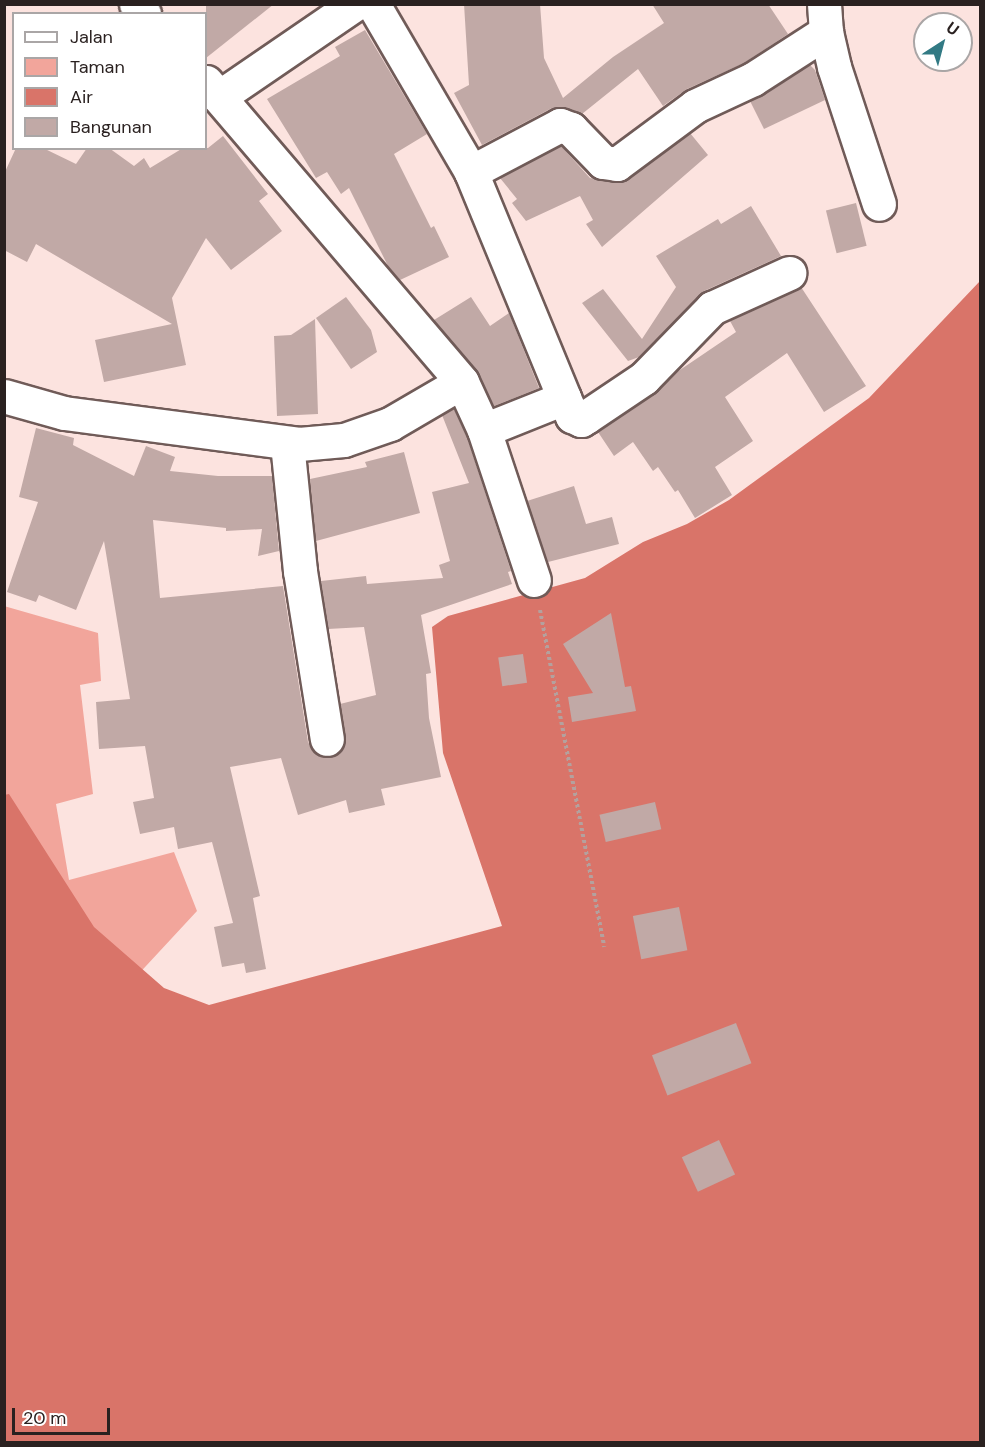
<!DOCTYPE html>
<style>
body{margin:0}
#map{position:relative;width:985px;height:1447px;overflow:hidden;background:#fce3df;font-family:"DM Sans",sans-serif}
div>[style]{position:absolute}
.green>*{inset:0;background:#f2a59b}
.water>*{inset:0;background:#d97469}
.building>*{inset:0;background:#c1a9a6;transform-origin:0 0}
.path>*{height:4px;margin-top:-2px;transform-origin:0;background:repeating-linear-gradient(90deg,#b4a19e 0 3px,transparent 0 6px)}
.roads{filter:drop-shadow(2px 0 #705b58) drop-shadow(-2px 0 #705b58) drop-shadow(0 2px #705b58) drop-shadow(0 -2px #705b58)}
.minor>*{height:33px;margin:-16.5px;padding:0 16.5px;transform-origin:16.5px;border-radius:16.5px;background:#fff}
span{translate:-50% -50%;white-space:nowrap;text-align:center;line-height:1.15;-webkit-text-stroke:6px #fff;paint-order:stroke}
.frame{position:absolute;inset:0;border:6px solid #2a2120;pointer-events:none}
.legend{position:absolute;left:12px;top:12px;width:195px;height:138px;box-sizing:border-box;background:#fff;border:2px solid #aaa6a6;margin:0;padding:8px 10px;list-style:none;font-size:18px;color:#2a2120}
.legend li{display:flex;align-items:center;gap:12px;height:30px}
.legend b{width:30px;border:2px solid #aaa6a6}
.north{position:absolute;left:913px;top:12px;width:60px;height:60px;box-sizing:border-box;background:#fff;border:2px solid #aaa6a6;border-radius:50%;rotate:36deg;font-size:16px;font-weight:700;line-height:24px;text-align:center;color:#2a2120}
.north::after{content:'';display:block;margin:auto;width:21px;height:27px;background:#327a84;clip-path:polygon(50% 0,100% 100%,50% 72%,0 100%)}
.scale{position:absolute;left:12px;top:1408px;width:98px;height:27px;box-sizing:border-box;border:3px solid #2a2120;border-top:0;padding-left:8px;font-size:18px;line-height:21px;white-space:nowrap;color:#2a2120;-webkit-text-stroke:4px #fff;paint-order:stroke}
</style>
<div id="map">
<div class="green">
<i style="clip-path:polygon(4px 606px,98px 633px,101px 681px,80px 685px,93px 794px,56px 804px,69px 880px,174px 852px,197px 911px,95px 1021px,5px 1442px)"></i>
</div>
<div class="water">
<i style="clip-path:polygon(980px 281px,980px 1442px,5px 1442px,4px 795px,9px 794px,94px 927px,164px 988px,209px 1005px,502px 926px,443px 753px,432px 627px,448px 616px,585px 578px,643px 542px,687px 524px,729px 500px,869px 398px)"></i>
</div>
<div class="building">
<i style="clip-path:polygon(206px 4px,274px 4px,206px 58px)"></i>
<i style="clip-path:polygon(464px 4px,540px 4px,544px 58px,563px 98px,613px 57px,664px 23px,652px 4px,768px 4px,788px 34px,744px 63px,687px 89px,663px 106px,638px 69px,582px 114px,566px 107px,552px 108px,482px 145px,454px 93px,469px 85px)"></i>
<i style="clip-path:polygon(365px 30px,427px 134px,394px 154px,431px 228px,434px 226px,449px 257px,400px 280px,388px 266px,349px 188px,341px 194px,327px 172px,316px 178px,267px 99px,340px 56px,335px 47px)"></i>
<i style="clip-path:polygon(810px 65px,815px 70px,825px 100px,764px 129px,750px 101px)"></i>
<i style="clip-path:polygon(690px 133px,708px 155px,602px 247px,586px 224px,593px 220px,580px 196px,526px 221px,512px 203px,517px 199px,500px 178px,561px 146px,590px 178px,615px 183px,628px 179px)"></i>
<i style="clip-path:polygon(223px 136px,268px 194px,259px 201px,282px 231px,231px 270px,206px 238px,172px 298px,186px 365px,104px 382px,95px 340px,172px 324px,36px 244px,27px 262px,4px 250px,4px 174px,16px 148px,43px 148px,76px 164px,87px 148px,109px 148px,134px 166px,144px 158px,150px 168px,183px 148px,208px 148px)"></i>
<i style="left:856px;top:203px;width:44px;height:31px;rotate:76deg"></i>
<i style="clip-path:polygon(751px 206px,781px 256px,704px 291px,639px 357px,628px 361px,582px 303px,603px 289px,642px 339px,676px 287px,656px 256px,718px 219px,721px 224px)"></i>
<i style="clip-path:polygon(801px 287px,866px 386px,824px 412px,787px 353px,725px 397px,753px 441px,715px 467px,732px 495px,695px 518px,678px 490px,675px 492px,658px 467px,653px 471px,633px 442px,614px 456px,598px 432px,655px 393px,674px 374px,736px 332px,730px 321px)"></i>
<i style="clip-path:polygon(346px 297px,371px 330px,377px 352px,351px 369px,316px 318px)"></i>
<i style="clip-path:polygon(471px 297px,490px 326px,509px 313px,539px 388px,494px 406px,476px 370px,434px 320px)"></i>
<i style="clip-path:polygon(315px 319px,318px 414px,277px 416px,274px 336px,291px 335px)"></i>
<i style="clip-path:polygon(454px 409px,467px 437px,511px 571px,508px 572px,512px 584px,421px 615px,431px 673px,426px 674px,429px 718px,441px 777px,381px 789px,385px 805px,349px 813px,346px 800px,298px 815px,281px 758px,230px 767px,260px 896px,253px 898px,266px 969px,246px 973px,244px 963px,222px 967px,214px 927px,233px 923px,212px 842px,178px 849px,174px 827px,140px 834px,133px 802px,154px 798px,145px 746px,99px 749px,96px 702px,130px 699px,104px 541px,76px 610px,39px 595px,36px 602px,7px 592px,38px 502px,19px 497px,36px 428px,74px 438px,73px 445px,134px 476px,146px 446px,175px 457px,170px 471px,218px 476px,272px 476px,279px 551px,258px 556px,262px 529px,226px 531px,226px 528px,153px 520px,160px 598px,283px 586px,308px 742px,313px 751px,321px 757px,329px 758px,338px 754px,345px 745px,340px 704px,376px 695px,364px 627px,328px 629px,321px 581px,366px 576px,367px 584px,443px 578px,439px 565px,450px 561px,432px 492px,469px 483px,442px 415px)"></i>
<i style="clip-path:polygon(404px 452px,420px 513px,316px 541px,310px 479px,367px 467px,365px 462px)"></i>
<i style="clip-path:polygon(574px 486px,586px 524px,612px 517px,619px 544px,548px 562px,527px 501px)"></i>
<i style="clip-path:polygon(611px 613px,625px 687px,631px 686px,636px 711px,572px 722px,568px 697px,593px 693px,563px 644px)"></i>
<i style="left:523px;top:654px;width:29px;height:25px;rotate:82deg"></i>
<i style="left:655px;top:802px;width:28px;height:57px;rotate:77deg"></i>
<i style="left:679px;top:907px;width:44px;height:47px;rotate:79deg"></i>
<i style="left:736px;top:1023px;width:43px;height:90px;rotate:69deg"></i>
<i style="left:719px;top:1140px;width:38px;height:41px;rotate:65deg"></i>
</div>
<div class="path">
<i style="left:540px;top:610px;width:343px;rotate:79.2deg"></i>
</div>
<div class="roads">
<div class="minor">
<i style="left:136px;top:4px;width:13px;rotate:51deg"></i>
<i style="left:373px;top:4px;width:194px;rotate:59.7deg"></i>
<i style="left:471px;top:172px;width:244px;rotate:67.6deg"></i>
<i style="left:564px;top:398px;width:86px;rotate:158.2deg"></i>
<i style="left:824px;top:4px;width:28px;rotate:86deg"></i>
<i style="left:826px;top:32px;width:36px;rotate:77deg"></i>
<i style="left:834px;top:67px;width:144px;rotate:71.8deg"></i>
<i style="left:206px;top:82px;width:394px;rotate:49.5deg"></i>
<i style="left:462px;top:382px;width:53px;rotate:65.4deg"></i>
<i style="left:484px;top:430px;width:158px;rotate:71.6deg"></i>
<i style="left:219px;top:97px;width:165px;rotate:-34.4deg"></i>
<i style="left:471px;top:172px;width:101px;rotate:-27.8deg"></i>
<i style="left:560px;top:125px;width:12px;rotate:20deg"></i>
<i style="left:571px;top:129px;width:46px;rotate:45.9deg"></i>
<i style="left:603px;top:162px;width:14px;rotate:8deg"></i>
<i style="left:617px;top:164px;width:97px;rotate:-36.6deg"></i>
<i style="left:695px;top:106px;width:64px;rotate:-25deg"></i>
<i style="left:753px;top:79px;width:87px;rotate:-32.8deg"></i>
<i style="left:4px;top:396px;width:62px;rotate:15.8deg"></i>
<i style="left:64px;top:413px;width:237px;rotate:7.5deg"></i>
<i style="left:299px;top:444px;width:45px;rotate:-5.1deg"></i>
<i style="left:344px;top:440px;width:49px;rotate:-19.2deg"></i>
<i style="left:390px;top:424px;width:83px;rotate:-30.3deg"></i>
<i style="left:564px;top:398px;width:20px;rotate:66deg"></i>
<i style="left:572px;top:416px;width:10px;rotate:24deg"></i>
<i style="left:581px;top:420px;width:6px;rotate:-31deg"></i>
<i style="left:586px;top:417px;width:70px;rotate:-33.9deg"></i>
<i style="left:644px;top:378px;width:98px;rotate:-45.8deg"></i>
<i style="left:712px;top:308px;width:85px;rotate:-24.4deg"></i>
<i style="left:287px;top:443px;width:129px;rotate:84.2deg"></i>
<i style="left:300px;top:571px;width:170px;rotate:80.9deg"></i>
</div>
</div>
<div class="frame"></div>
<ul class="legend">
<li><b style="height:8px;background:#fff"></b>Jalan</li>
<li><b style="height:16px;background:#f2a59b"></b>Taman</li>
<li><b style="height:16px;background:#d97469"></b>Air</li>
<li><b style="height:16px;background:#c1a9a6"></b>Bangunan</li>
</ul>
<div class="north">U</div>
<div class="scale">20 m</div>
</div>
